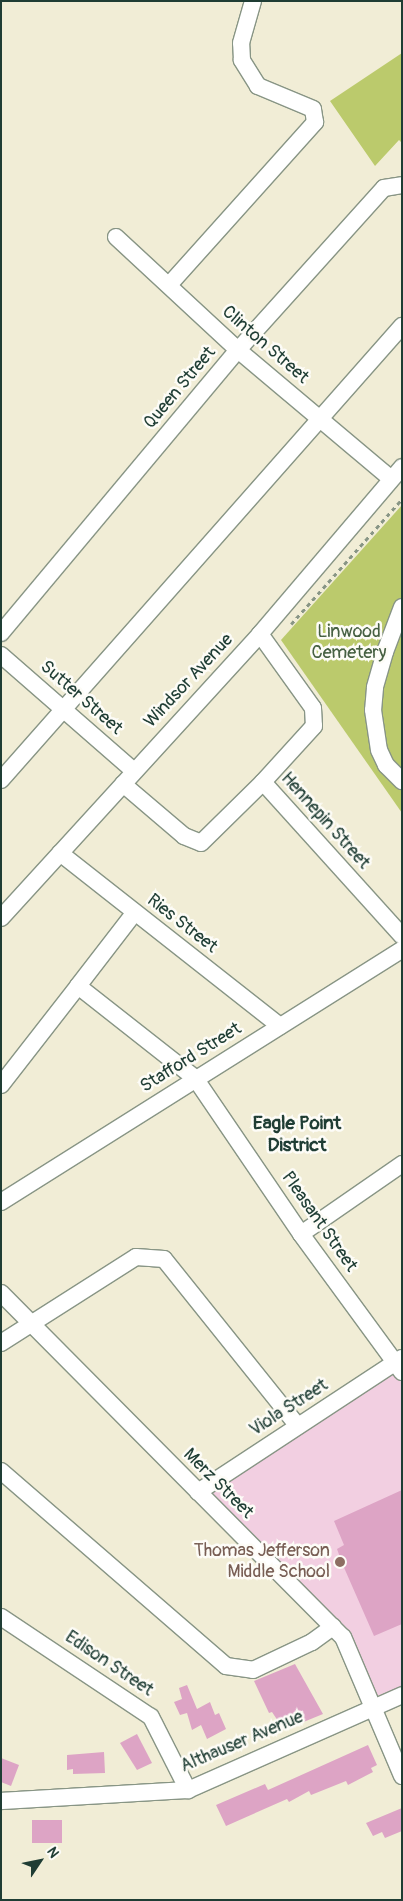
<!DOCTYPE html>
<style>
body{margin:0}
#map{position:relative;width:403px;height:1901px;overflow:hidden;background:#f1edd6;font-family:Pangolin,sans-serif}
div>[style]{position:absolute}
.built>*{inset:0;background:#f2cfe1}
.green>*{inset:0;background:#bbca6c}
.building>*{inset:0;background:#dda4c5;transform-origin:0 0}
.path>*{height:2.5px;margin-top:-1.25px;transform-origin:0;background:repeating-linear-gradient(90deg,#889585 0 4px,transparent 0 8px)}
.roads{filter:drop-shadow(1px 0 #889585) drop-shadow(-1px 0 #889585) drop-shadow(0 1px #889585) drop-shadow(0 -1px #889585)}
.minor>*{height:16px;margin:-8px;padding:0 8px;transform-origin:8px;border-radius:8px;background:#fff}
.dots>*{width:14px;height:14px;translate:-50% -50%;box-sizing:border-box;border:2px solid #fdfcf7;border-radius:50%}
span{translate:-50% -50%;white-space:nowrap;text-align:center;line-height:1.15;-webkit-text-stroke:5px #fdfcf7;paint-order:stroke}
.street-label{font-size:18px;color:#1f3d34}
.park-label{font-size:18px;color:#466042}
.education-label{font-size:18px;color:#785e54}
.right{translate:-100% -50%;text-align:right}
.neighbourhood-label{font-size:19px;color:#1f3d34;font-weight:700}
.frame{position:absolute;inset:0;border:2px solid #1f3d34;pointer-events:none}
.north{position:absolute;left:15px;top:1836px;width:50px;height:50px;-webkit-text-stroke:4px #fdfcf7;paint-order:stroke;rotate:56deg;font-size:14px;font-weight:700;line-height:20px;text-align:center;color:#1f3d34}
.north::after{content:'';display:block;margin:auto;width:18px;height:22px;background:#1f3d34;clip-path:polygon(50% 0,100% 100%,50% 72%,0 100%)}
</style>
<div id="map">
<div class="built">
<i style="clip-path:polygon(402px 1365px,402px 1687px,374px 1697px,348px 1630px,209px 1494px)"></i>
</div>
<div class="green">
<i style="clip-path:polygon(402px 53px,402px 143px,399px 140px,375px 166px,330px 101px)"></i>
<i style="clip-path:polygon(402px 505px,402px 813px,281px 640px)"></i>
</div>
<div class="building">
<i style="clip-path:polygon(402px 1490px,402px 1624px,374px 1636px,342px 1563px,337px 1549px,344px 1545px,334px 1521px)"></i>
<i style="clip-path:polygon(295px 1664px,323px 1714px,284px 1730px,272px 1712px,269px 1713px,254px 1681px)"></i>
<i style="clip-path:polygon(187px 1685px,197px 1709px,210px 1702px,215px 1715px,219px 1713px,226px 1729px,207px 1739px,201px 1725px,192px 1730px,187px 1713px,180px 1715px,174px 1702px,182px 1699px,179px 1688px)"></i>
<i style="clip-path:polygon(137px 1734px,152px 1763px,137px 1770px,120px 1743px)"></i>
<i style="clip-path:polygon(368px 1745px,377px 1765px,371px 1768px,373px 1772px,348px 1785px,346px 1781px,311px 1795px,309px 1791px,289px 1802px,287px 1799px,226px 1826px,216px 1805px,265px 1784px,268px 1790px)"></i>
<i style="clip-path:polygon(104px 1752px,105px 1773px,73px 1774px,73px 1769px,67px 1770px,67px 1755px)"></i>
<i style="clip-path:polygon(1px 1758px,19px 1765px,11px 1786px,1px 1782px)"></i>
<i style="clip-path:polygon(402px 1808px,402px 1831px,385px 1838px,382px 1832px,373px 1836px,366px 1823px)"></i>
<i style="left:32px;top:1820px;width:30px;height:23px"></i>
</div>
<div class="path">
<i style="left:291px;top:624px;width:167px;rotate:-48.4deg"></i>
</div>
<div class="roads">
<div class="minor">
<i style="left:116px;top:237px;width:166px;rotate:42.8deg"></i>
<i style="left:238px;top:350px;width:200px;rotate:40.1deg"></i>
<i style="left:169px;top:285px;width:219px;rotate:-48.1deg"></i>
<i style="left:315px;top:122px;width:13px;rotate:-99deg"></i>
<i style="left:313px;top:109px;width:60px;rotate:-157.3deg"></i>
<i style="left:258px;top:86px;width:31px;rotate:-122deg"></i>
<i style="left:242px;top:60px;width:17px;rotate:-93deg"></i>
<i style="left:241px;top:43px;width:44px;rotate:-74.1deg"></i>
<i style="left:402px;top:607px;width:48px;rotate:110.7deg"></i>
<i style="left:385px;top:652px;width:37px;rotate:106deg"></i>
<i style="left:375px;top:688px;width:22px;rotate:95deg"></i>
<i style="left:373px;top:710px;width:40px;rotate:81.5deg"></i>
<i style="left:379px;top:750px;width:17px;rotate:65deg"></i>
<i style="left:386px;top:765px;width:23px;rotate:45deg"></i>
<i style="left:1px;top:633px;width:369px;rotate:-50.1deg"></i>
<i style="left:238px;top:350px;width:218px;rotate:-48deg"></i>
<i style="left:384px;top:188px;width:18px;rotate:-9deg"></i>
<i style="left:260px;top:634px;width:91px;rotate:54.4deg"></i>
<i style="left:313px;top:708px;width:18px;rotate:87deg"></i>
<i style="left:314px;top:726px;width:76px;rotate:132.3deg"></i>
<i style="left:263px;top:782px;width:207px;rotate:47.9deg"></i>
<i style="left:1px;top:655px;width:176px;rotate:41.1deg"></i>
<i style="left:1px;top:780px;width:606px;rotate:-48.55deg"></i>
<i style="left:123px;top:784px;width:80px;rotate:40.4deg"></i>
<i style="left:184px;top:836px;width:18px;rotate:22deg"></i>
<i style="left:201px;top:843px;width:87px;rotate:-44.5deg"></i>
<i style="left:60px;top:853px;width:280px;rotate:38.2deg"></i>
<i style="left:1px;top:918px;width:384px;rotate:-47.6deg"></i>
<i style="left:260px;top:634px;width:219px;rotate:-49.6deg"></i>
<i style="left:78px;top:986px;width:93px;rotate:-52.4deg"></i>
<i style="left:1px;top:1085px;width:125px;rotate:-52.1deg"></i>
<i style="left:78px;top:986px;width:149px;rotate:38.2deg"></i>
<i style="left:195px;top:1078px;width:189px;rotate:55.8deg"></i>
<i style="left:301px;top:1234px;width:171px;rotate:53.8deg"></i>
<i style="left:1px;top:1202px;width:474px;rotate:-32.2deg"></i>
<i style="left:301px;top:1234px;width:123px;rotate:-34.7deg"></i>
<i style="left:1px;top:1293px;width:485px;rotate:45.2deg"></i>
<i style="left:343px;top:1637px;width:151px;rotate:67deg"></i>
<i style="left:1px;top:1343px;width:160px;rotate:-32.5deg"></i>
<i style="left:136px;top:1257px;width:28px;rotate:4deg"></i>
<i style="left:164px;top:1259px;width:214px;rotate:51.3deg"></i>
<i style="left:1px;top:1471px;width:298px;rotate:40.9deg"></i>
<i style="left:226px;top:1666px;width:27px;rotate:8deg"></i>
<i style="left:253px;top:1670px;width:65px;rotate:-25.4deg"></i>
<i style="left:312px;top:1642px;width:26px;rotate:-36deg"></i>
<i style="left:198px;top:1492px;width:244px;rotate:-33.3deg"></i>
<i style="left:1px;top:1617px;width:180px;rotate:33.7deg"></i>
<i style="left:151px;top:1717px;width:82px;rotate:63.1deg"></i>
<i style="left:1px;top:1801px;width:187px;rotate:-3.4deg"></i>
<i style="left:188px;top:1790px;width:234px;rotate:-23.9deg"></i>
</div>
</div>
<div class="dots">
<i style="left:340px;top:1562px;background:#8d6e63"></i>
</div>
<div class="street-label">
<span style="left:265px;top:345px;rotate:41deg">Clinton Street</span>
<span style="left:180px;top:388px;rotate:-50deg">Queen Street</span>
<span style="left:189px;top:681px;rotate:-47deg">Windsor Avenue</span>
<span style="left:81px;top:698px;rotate:41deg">Sutter Street</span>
<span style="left:325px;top:821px;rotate:48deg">Hennepin Street</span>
<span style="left:182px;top:924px;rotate:38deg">Ries Street</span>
<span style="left:191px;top:1058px;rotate:-32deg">Stafford Street</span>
<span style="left:319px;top:1222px;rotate:55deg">Pleasant Street</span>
<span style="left:289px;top:1408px;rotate:-33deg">Viola Street</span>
<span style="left:218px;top:1484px;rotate:45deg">Merz Street</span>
<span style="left:109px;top:1664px;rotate:34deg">Edison Street</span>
<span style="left:242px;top:1742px;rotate:-23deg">Althauser Avenue</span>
</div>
<div class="park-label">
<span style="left:349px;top:643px">Linwood<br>Cemetery</span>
</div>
<div class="education-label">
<span class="right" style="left:330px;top:1562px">Thomas Jefferson<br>Middle School</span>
</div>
<div class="neighbourhood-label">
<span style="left:297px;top:1135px">Eagle Point<br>District</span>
</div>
<div class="frame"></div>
<div class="north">N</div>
</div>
